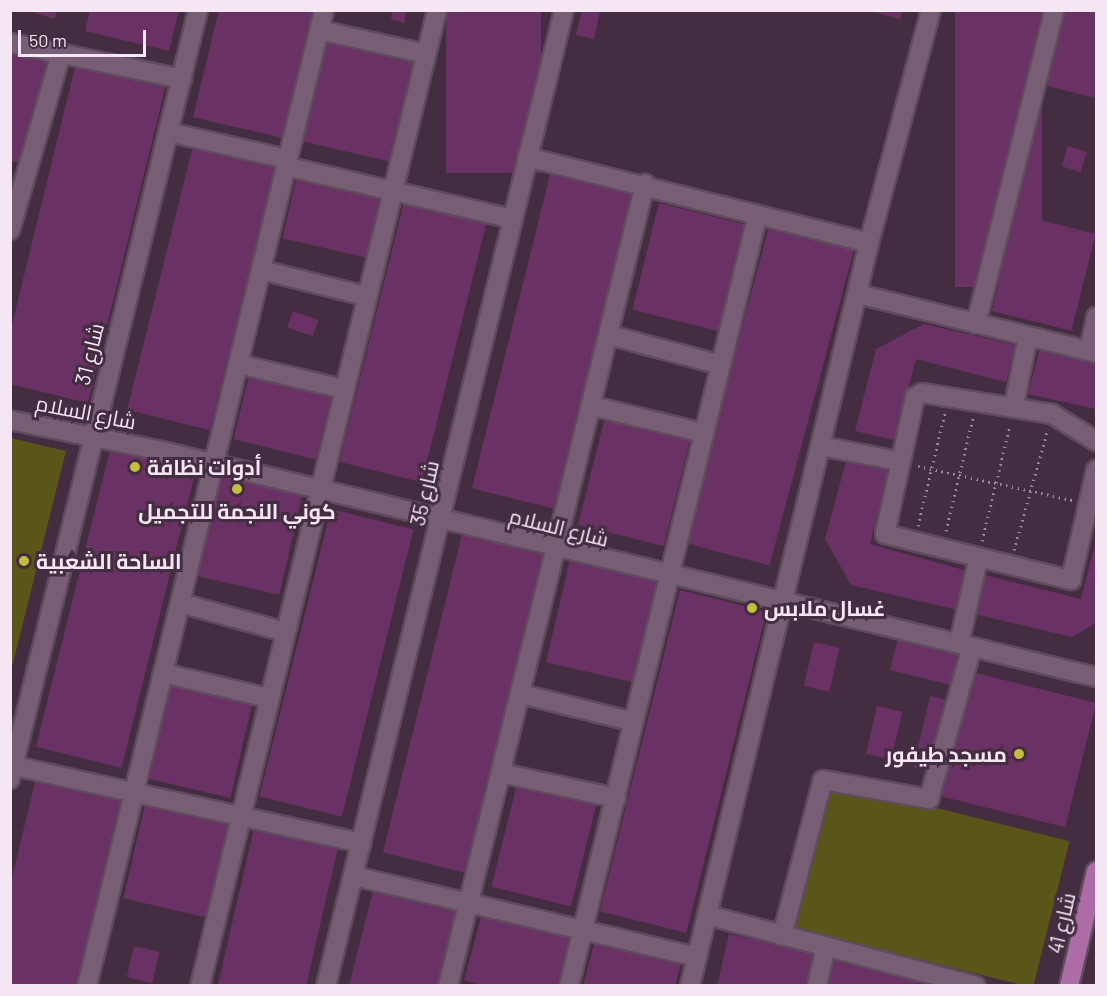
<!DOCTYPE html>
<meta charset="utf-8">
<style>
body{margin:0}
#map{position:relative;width:1107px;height:996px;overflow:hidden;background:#442d41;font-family:Barlow,Cairo,sans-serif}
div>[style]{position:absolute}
.green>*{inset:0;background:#5a561a;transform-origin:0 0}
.building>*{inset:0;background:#6a3264;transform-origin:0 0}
.path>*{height:3px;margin-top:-1.5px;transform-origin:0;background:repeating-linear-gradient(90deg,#9b8899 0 1.5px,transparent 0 6px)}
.roads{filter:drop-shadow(2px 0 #5f4b5d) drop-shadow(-2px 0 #5f4b5d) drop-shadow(0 2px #5f4b5d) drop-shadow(0 -2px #5f4b5d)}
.minor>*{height:18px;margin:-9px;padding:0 9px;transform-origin:9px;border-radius:9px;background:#785e74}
.major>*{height:18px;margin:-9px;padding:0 9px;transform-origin:9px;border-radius:9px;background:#ad6ca6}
.dots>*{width:16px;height:16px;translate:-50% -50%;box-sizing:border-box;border:3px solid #442d41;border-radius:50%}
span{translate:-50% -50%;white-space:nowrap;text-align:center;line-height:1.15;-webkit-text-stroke:6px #442d41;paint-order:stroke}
.street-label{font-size:21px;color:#f5e6f3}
.poi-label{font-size:21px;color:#f5e6f3;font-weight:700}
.left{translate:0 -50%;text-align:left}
.right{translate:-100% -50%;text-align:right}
.frame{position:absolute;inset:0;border:12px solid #f5e6f3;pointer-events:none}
.scale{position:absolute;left:18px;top:30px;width:128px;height:27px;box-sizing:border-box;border:3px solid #f5e6f3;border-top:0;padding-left:8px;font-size:18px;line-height:21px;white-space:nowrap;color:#f5e6f3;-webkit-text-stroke:4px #442d41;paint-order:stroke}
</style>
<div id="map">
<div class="green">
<i style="clip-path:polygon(10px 438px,66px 451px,11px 671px,10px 671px)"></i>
<i style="left:824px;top:780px;width:253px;height:151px;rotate:14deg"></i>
</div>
<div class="building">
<i style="clip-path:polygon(25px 10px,57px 10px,55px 19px)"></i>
<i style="clip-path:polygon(90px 10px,179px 10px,169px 51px,85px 31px)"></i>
<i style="clip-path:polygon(219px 10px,314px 10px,283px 138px,193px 117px)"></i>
<i style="clip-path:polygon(393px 10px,407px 10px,404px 23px,391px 19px)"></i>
<i style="left:446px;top:10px;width:95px;height:163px"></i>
<i style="clip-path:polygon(582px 10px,600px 10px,594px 39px,576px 35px)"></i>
<i style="clip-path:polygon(867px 10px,902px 10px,900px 19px)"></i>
<i style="left:955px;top:10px;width:87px;height:277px"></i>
<i style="clip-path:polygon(1065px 10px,1096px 10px,1096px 98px,1047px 86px)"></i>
<i style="left:327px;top:34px;width:91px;height:110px;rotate:13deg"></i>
<i style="clip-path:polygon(10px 46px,50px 56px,24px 164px,10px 161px)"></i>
<i style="clip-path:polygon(77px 59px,167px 80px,88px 403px,10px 384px,10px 333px)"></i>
<i style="left:194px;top:142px;width:85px;height:276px;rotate:14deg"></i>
<i style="left:1068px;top:146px;width:20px;height:21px;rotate:18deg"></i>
<i style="left:552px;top:167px;width:89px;height:331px;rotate:14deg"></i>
<i style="left:298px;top:171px;width:86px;height:69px;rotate:13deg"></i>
<i style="left:406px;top:194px;width:85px;height:276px;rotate:14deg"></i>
<i style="left:659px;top:203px;width:89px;height:110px;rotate:14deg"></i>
<i style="left:1016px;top:214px;width:82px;height:100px;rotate:14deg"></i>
<i style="left:770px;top:223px;width:88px;height:331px;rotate:15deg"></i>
<i style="left:293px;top:311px;width:27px;height:17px;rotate:20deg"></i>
<i style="clip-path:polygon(924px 324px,1015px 345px,1006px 382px,916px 359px,894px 440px,855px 431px,876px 349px)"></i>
<i style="clip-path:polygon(1040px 348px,1096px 363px,1096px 409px,1028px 394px)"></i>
<i style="left:250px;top:372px;width:85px;height:69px;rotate:14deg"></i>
<i style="left:605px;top:417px;width:88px;height:111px;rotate:14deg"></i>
<i style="left:112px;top:442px;width:88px;height:314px;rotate:14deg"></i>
<i style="clip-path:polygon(848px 454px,889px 466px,870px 544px,967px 571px,958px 610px,851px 585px,825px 539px)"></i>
<i style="left:218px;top:473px;width:87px;height:105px;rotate:13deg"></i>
<i style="left:331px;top:509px;width:85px;height:296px;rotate:14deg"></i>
<i style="left:463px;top:531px;width:89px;height:331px;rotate:14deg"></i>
<i style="clip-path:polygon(1096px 541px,1096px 623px,1072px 637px,974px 614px,984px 575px,1081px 599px)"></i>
<i style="left:570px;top:559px;width:90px;height:106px;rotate:13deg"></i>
<i style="left:680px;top:590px;width:89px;height:331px;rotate:14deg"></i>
<i style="left:899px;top:634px;width:71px;height:37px;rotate:14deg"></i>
<i style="left:814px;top:642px;width:26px;height:45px;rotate:13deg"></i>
<i style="left:972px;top:672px;width:128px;height:128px;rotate:14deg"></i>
<i style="left:170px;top:677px;width:86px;height:104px;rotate:13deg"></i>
<i style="left:930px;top:696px;width:17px;height:73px;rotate:13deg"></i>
<i style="left:877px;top:706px;width:26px;height:49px;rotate:13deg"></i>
<i style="clip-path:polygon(36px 778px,121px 798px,76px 986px,10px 986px,10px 886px)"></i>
<i style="left:518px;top:780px;width:82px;height:110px;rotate:14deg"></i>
<i style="left:147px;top:796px;width:86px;height:105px;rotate:13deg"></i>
<i style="left:256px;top:820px;width:86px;height:171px;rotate:13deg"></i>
<i style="clip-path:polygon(374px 887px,460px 909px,441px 986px,349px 986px)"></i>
<i style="clip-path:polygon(484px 907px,575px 932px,560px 986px,485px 986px,464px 980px)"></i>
<i style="clip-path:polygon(729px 934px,814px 953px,806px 986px,717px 986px)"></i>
<i style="clip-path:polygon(595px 940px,681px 963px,675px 986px,583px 986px)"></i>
<i style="left:134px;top:946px;width:26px;height:32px;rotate:13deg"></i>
<i style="clip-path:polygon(834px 959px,919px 979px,917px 986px,828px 986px)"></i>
</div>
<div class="path">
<i style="left:918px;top:466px;width:158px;rotate:12.4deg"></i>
<i style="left:918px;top:526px;width:116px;rotate:-76.6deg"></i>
<i style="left:946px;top:531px;width:116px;rotate:-76.6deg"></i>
<i style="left:982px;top:541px;width:119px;rotate:-76.4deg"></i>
<i style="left:1014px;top:550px;width:126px;rotate:-74.3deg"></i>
</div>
<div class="roads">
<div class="minor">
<i style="left:319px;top:30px;width:110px;rotate:12.6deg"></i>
<i style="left:10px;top:43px;width:176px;rotate:11.8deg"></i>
<i style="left:168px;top:132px;width:122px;rotate:12.8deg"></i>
<i style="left:527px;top:157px;width:353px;rotate:14.1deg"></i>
<i style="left:285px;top:166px;width:233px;rotate:13.1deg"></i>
<i style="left:10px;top:230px;width:184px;rotate:-73.9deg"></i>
<i style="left:261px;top:270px;width:108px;rotate:13.9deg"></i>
<i style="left:858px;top:294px;width:245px;rotate:13.9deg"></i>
<i style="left:976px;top:324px;width:324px;rotate:-76deg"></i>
<i style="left:609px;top:335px;width:116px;rotate:15deg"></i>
<i style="left:1089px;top:351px;width:35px;rotate:-78deg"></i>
<i style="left:238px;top:364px;width:108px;rotate:13.4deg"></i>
<i style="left:1014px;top:405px;width:70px;rotate:-78.5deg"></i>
<i style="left:592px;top:406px;width:115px;rotate:13.6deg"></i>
<i style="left:10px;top:420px;width:155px;rotate:11.5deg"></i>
<i style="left:162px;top:451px;width:961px;rotate:13.6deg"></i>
<i style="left:1096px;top:441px;width:52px;rotate:-148.5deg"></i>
<i style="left:1052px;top:414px;width:132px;rotate:-170.8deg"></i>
<i style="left:922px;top:393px;width:8px;rotate:150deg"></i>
<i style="left:915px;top:397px;width:140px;rotate:102.4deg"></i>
<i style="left:885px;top:534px;width:192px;rotate:13.9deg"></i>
<i style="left:1071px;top:580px;width:113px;rotate:-77.2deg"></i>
<i style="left:820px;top:446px;width:80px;rotate:10.8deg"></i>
<i style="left:180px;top:603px;width:109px;rotate:15.4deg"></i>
<i style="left:959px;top:644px;width:86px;rotate:-77.3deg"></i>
<i style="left:163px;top:673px;width:109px;rotate:13.3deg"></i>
<i style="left:521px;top:694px;width:116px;rotate:13.9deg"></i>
<i style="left:14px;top:766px;width:356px;rotate:12.5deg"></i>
<i style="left:501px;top:773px;width:118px;rotate:12.3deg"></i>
<i style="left:10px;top:779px;width:792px;rotate:-76.26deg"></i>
<i style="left:354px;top:876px;width:352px;rotate:13.3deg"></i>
<i style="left:707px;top:915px;width:278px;rotate:14.8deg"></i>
<i style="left:782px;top:936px;width:161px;rotate:-75.3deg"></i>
<i style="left:823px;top:780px;width:108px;rotate:10.2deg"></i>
<i style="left:929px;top:799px;width:158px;rotate:-74.2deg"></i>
<i style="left:87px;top:986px;width:1004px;rotate:-76.35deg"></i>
<i style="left:200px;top:986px;width:1004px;rotate:-76.35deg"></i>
<i style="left:326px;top:986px;width:1005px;rotate:-76.3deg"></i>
<i style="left:448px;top:986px;width:826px;rotate:-76.2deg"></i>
<i style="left:569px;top:986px;width:792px;rotate:-76.26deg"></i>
<i style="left:690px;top:986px;width:764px;rotate:-76.45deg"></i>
<i style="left:869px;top:243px;width:241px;rotate:-75.1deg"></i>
<i style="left:817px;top:986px;width:41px;rotate:-77.3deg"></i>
</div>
<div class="major">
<i style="left:1069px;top:986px;width:118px;rotate:-76.8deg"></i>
</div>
</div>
<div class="dots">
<i style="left:135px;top:467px;background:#c4bc3e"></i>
<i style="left:237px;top:489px;background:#c4bc3e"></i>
<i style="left:24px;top:561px;background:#c4bc3e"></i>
<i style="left:752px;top:608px;background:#c4bc3e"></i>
<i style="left:1019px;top:754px;background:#c4bc3e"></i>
</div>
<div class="street-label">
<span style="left:89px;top:354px;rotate:-76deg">شارع 31</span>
<span style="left:86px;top:412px;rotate:11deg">شارع السلام</span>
<span style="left:424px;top:493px;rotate:-77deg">شارع 35</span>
<span style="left:559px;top:527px;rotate:14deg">شارع السلام</span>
<span style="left:1061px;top:923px;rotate:-77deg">شارع 41</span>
</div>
<div class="poi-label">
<span class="left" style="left:147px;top:467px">أدوات نظافة</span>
<span style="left:237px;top:511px">كوني النجمة للتجميل</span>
<span class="left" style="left:36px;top:561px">الساحة الشعبية</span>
<span class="left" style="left:764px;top:608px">غسال ملابس</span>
<span class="right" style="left:1007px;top:754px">مسجد طيفور</span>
</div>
<div class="frame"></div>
<div class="scale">50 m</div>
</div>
